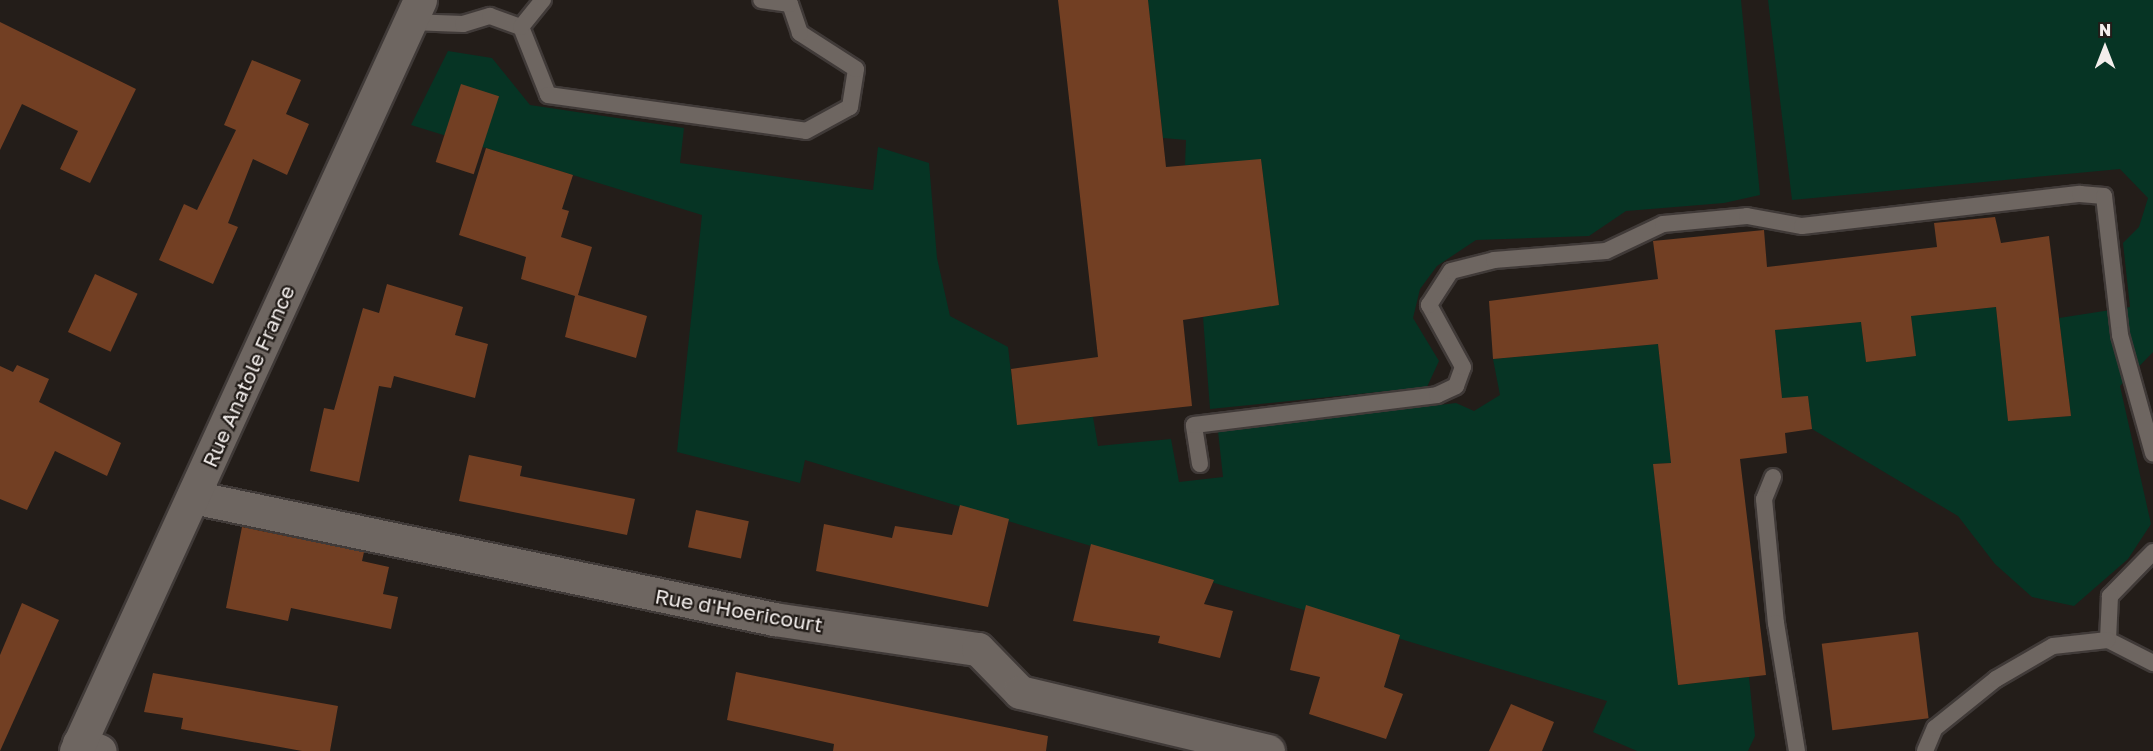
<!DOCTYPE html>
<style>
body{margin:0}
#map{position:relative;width:2153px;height:751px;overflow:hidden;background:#231d19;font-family:"Golos Text",sans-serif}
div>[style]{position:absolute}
.green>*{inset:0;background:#063424}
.building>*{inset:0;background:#723f23;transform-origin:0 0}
.roads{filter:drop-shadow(2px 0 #403a38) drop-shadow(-2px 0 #403a38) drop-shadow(0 2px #403a38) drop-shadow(0 -2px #403a38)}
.service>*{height:16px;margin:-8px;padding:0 8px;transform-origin:8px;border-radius:8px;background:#6e6661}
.minor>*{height:33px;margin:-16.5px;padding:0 16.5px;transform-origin:16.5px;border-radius:16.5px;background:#6e6661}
.tertiary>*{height:33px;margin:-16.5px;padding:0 16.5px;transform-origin:16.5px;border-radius:16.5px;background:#6e6661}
span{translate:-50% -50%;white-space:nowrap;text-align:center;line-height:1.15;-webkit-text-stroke:4.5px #231d19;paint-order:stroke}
.street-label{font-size:21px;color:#f3eeec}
.north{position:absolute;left:2075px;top:18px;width:60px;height:60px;-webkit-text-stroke:4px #231d19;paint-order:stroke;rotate:0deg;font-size:16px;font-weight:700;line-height:24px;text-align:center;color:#f3eeec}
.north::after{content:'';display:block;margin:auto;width:21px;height:27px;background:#f3eeec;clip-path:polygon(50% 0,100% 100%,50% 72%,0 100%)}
</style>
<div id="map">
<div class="green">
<i style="clip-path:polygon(1148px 0,1741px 0,1760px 195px,1724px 203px,1626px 211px,1589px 236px,1476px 240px,1437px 266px,1420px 289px,1413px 318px,1439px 361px,1427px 387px,1210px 409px,1203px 317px,1279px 304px,1261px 160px,1185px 165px,1186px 140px,1163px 138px)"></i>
<i style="clip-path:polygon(1768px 0,2153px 0,2153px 352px,2120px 386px,2151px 524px,2128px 559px,2074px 606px,2032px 597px,1995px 564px,1958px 516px,1812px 429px,1808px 397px,1782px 398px,1775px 330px,1861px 322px,1866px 362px,1916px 356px,1911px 316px,1996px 307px,2008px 421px,2071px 416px,2059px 318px,2130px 307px,2123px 243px,2139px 227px,2148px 198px,2120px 169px,1792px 200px)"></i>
<i style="clip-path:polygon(448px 51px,492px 58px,530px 105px,684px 128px,680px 163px,873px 190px,878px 147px,929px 163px,937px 258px,950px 316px,1008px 347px,1017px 424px,1093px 417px,1098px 446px,1171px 439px,1179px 482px,1223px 477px,1218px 431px,1456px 403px,1474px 411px,1500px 395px,1493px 359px,1658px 344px,1671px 463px,1653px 464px,1678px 685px,1749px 677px,1755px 736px,1748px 751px,1637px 751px,1593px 732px,1607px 701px,805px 460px,800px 483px,677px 452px,702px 215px,411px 125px)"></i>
</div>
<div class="building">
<i style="clip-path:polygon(1058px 0,1148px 0,1166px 167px,1261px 159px,1279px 305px,1183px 320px,1192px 406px,1017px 425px,1011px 369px,1098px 357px)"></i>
<i style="clip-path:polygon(0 22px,136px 89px,90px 183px,60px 169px,78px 131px,22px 104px,0 150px)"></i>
<i style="clip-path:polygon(252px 60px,301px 80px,286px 114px,309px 124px,287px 175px,253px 159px,228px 223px,238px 227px,213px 284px,159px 260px,184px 204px,197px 210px,236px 130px,224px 125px)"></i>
<i style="left:461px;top:84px;width:40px;height:82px;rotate:18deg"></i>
<i style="clip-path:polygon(486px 148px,573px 175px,562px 209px,569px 211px,561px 237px,592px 247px,578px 295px,647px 316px,636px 358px,565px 337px,575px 296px,521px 279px,526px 257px,459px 235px)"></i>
<i style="clip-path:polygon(1995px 217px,2001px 243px,2049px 236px,2071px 416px,2008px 421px,1996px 307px,1911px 316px,1916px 356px,1866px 362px,1861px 322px,1775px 330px,1782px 398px,1808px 396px,1812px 429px,1785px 433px,1787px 453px,1740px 459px,1766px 675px,1678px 685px,1653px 464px,1671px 463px,1658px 344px,1493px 359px,1489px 301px,1658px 279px,1653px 241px,1764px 230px,1767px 267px,1937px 247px,1934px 223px)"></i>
<i style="left:95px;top:274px;width:47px;height:64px;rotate:25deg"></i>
<i style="clip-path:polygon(387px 284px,463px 307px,455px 335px,488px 344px,475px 398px,394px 376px,391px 388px,379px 386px,359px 482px,310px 471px,324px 408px,334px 410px,363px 308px,379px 313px)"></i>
<i style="clip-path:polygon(17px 365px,49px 379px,39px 402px,121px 443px,107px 476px,55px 451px,27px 510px,0 499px,0 366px,13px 372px)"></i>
<i style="clip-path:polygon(469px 455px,522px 466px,520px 476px,635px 499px,627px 535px,459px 501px)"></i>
<i style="clip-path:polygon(960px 505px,1009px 519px,988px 607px,816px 571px,824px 524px,892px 538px,895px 526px,952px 535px)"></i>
<i style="left:696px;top:510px;width:54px;height:38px;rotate:12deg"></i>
<i style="clip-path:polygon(242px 527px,364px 552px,362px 561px,389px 567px,383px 594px,398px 597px,391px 629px,291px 608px,288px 621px,226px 608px)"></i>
<i style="clip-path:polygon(1091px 544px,1214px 580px,1204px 604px,1233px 611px,1220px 658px,1158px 643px,1160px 636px,1073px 621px)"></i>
<i style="clip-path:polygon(22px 603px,59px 620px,0 751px,0 655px)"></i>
<i style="clip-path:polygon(1306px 605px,1400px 635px,1384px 687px,1403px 694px,1386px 739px,1309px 714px,1320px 677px,1290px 670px)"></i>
<i style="left:1918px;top:632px;width:87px;height:97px;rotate:83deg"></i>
<i style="clip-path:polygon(736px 672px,1048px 736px,1046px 751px,833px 751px,834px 744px,727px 720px)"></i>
<i style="clip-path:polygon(153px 673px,338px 706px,330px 751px,302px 751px,181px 729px,183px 718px,144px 712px)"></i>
<i style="clip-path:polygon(1511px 704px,1554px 722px,1542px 751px,1489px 751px)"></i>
</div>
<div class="roads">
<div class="service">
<i style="left:410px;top:22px;width:53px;rotate:2.2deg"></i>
<i style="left:463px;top:24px;width:28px;rotate:-17deg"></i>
<i style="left:490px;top:16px;width:33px;rotate:20deg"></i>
<i style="left:521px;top:27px;width:73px;rotate:68.3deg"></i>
<i style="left:548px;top:95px;width:260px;rotate:7.9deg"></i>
<i style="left:806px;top:131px;width:50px;rotate:-28.6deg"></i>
<i style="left:850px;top:107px;width:38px;rotate:-81deg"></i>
<i style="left:856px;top:69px;width:67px;rotate:-147.3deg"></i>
<i style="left:800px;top:33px;width:31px;rotate:-109deg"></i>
<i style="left:790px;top:4px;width:29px;rotate:-172deg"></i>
<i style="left:521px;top:27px;width:35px;rotate:-51deg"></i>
<i style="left:1200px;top:464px;width:39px;rotate:-99deg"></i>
<i style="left:1194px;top:425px;width:245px;rotate:-7deg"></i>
<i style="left:1437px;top:395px;width:21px;rotate:-25deg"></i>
<i style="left:1456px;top:386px;width:20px;rotate:-70deg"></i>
<i style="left:1463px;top:367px;width:71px;rotate:-118.7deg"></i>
<i style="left:1429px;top:305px;width:40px;rotate:-57.1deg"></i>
<i style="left:1451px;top:271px;width:44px;rotate:-14.3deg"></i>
<i style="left:1494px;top:260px;width:112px;rotate:-4.6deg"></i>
<i style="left:1606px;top:251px;width:63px;rotate:-25.3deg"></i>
<i style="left:1663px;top:224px;width:84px;rotate:-5.4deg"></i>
<i style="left:1747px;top:216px;width:56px;rotate:10.3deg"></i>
<i style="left:1802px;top:226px;width:280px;rotate:-6.6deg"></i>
<i style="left:2080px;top:194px;width:24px;rotate:5deg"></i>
<i style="left:2104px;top:196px;width:140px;rotate:83.4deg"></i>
<i style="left:2120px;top:335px;width:123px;rotate:74.4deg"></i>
<i style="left:1773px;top:477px;width:24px;rotate:112deg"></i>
<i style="left:1764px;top:499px;width:125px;rotate:84.5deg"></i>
<i style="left:1776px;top:623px;width:130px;rotate:80.7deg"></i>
<i style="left:2153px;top:552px;width:62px;rotate:134.3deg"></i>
<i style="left:2110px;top:596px;width:44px;rotate:92.6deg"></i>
<i style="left:2108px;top:640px;width:51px;rotate:27.1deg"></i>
<i style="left:1925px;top:751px;width:25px;rotate:-67deg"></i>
<i style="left:1935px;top:728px;width:78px;rotate:-38.8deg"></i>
<i style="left:1996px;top:679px;width:66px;rotate:-30.1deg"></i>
<i style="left:2053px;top:646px;width:55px;rotate:-6.2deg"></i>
</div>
<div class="minor">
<i style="left:193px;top:497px;width:594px;rotate:11.86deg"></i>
<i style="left:774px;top:619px;width:206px;rotate:8.4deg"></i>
<i style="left:978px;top:649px;width:60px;rotate:45.7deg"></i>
<i style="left:1020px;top:692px;width:255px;rotate:13.4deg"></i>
<i style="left:79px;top:743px;width:22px;rotate:21deg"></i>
</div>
<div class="tertiary">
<i style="left:76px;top:751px;width:826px;rotate:-65.39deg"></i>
</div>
</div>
<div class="street-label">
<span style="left:248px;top:376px;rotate:-66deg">Rue Anatole France</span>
<span style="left:739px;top:610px;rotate:10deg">Rue d'Hoericourt</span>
</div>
<div class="north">N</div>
</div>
